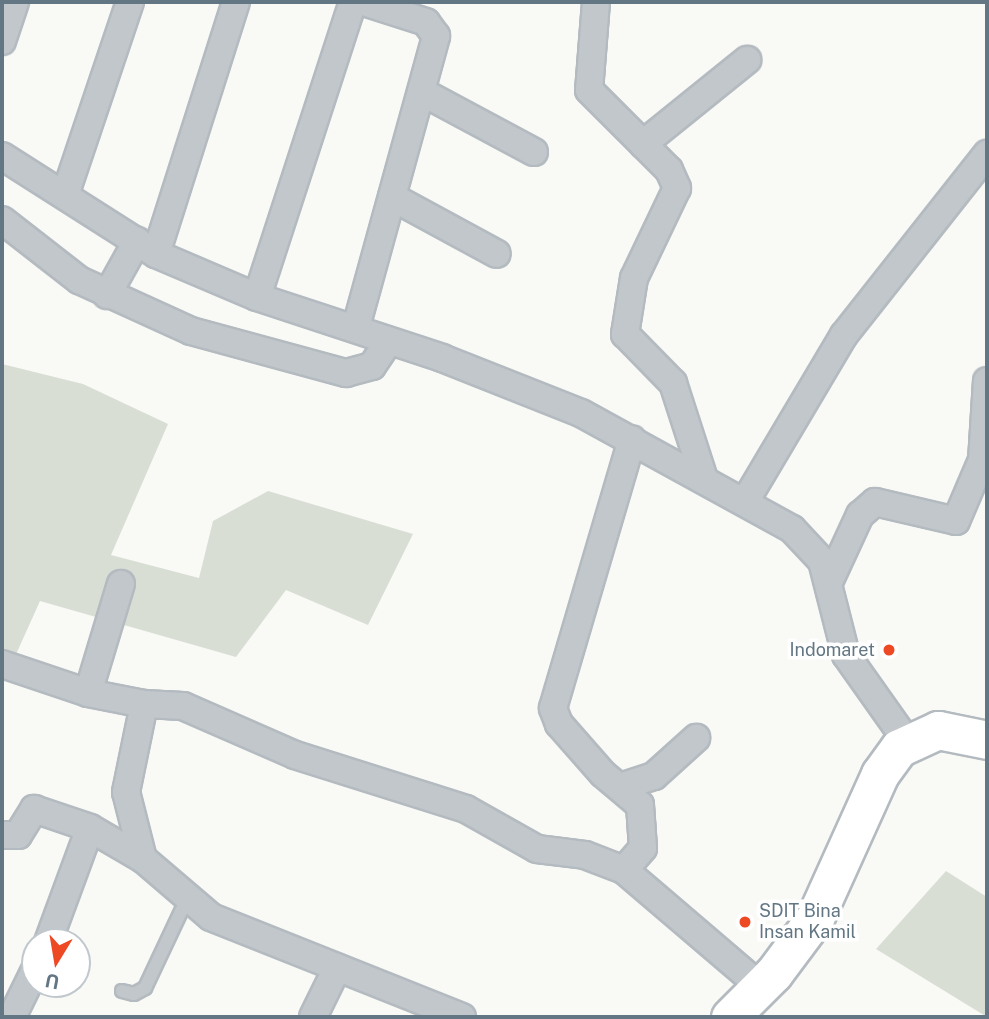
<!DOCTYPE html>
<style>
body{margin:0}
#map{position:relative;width:989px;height:1019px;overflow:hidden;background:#f9f9f6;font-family:"Public Sans",sans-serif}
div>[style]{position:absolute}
.green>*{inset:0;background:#d9ded5}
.roads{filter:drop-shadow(2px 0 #b4bbc0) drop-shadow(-2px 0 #b4bbc0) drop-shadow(0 2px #b4bbc0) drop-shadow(0 -2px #b4bbc0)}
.lane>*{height:12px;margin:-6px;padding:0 6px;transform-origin:6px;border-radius:6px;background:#c2c7cb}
.street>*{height:26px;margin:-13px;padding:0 13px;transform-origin:13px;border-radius:13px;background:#c2c7cb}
.secondary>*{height:37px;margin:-18.5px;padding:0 18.5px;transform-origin:18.5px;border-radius:18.5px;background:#fff}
.dots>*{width:19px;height:19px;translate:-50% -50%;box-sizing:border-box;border:4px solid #fff;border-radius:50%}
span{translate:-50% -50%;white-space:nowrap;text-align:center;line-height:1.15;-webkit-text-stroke:7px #fff;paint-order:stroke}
.poi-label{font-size:18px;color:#627683}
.right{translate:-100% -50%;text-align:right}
.left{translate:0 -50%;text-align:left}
.frame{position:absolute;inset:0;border:4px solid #627683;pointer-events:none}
.north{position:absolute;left:21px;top:928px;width:70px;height:70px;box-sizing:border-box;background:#fff;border:2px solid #c0c8cd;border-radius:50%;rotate:191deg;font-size:19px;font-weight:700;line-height:28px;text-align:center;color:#627683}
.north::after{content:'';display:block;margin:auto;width:24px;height:32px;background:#ec4924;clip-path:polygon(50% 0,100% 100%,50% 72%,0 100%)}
</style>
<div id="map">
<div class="green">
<i style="clip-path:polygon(2px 364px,83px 384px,168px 424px,111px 555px,199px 578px,213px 521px,268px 491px,413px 534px,368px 625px,286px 590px,236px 657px,40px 601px,13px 661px,2px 657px)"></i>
<i style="clip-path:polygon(946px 871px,987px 897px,987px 1017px,876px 949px)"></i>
</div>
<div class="roads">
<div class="lane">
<i style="left:122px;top:991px;width:12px;rotate:14deg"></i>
<i style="left:134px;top:994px;width:13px;rotate:-29deg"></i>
<i style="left:145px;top:988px;width:96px;rotate:-64.8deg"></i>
</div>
<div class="street">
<i style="left:596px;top:2px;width:88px;rotate:94.5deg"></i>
<i style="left:589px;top:90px;width:113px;rotate:45deg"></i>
<i style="left:669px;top:170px;width:20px;rotate:66deg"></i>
<i style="left:677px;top:188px;width:100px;rotate:115.5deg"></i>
<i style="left:634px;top:278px;width:57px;rotate:99.1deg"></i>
<i style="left:625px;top:334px;width:69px;rotate:45.6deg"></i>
<i style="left:673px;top:383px;width:98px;rotate:72.1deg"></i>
<i style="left:2px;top:41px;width:41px;rotate:-71.6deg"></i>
<i style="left:422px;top:92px;width:127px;rotate:28.2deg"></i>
<i style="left:643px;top:144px;width:134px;rotate:-38.9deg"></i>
<i style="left:2px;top:156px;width:183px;rotate:32.5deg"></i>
<i style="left:156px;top:254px;width:110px;rotate:23.1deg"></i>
<i style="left:257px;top:297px;width:195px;rotate:18.2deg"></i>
<i style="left:442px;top:358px;width:149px;rotate:21.6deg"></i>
<i style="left:581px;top:413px;width:241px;rotate:28.8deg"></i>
<i style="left:792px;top:529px;width:44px;rotate:46.8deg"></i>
<i style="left:822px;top:561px;width:97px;rotate:75.7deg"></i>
<i style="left:846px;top:655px;width:105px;rotate:54.7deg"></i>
<i style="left:65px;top:195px;width:204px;rotate:-71.4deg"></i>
<i style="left:392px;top:197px;width:119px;rotate:28.5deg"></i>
<i style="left:2px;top:220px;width:98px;rotate:37.9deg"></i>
<i style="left:79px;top:280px;width:123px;rotate:24.5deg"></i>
<i style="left:191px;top:331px;width:161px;rotate:15.2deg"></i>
<i style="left:346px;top:373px;width:27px;rotate:-15deg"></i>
<i style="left:372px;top:366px;width:30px;rotate:-56deg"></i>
<i style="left:156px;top:254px;width:264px;rotate:-72.4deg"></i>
<i style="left:107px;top:295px;width:62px;rotate:-60.9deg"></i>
<i style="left:257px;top:297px;width:310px;rotate:-72deg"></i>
<i style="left:356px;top:327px;width:302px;rotate:-74.6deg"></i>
<i style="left:436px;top:36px;width:17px;rotate:-126deg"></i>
<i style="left:426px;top:22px;width:65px;rotate:-162.1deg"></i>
<i style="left:746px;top:500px;width:192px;rotate:-59.3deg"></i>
<i style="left:844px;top:335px;width:231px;rotate:-51.7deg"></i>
<i style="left:829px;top:582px;width:74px;rotate:-65.2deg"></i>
<i style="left:860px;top:515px;width:20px;rotate:-41deg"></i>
<i style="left:875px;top:502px;width:83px;rotate:13.2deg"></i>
<i style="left:956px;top:521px;width:66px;rotate:-66.9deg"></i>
<i style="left:982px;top:460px;width:79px;rotate:-86.4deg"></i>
<i style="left:2px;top:664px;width:91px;rotate:18.6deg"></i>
<i style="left:88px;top:693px;width:57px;rotate:11.1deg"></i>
<i style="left:88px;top:693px;width:114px;rotate:-73.2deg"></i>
<i style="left:620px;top:787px;width:36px;rotate:-18deg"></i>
<i style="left:654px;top:776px;width:57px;rotate:-42.1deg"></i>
<i style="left:2px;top:835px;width:16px"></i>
<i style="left:18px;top:835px;width:31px;rotate:-58deg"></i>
<i style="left:34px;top:809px;width:59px;rotate:18.7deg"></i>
<i style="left:624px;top:870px;width:29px;rotate:-49deg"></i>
<i style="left:643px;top:848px;width:43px;rotate:-94deg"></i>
<i style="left:640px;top:805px;width:48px;rotate:-140deg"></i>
<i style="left:603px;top:774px;width:67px;rotate:-131.3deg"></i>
<i style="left:559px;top:724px;width:17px;rotate:-111deg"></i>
<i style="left:553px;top:708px;width:280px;rotate:-73.6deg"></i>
<i style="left:48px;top:942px;width:121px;rotate:-69.8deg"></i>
<i style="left:90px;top:828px;width:61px;rotate:30.3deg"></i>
<i style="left:12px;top:1017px;width:52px;rotate:-63.9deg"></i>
<i style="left:313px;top:1017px;width:55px;rotate:-63.9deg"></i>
<i style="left:462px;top:1017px;width:270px;rotate:-158.3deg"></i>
<i style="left:211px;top:917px;width:89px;rotate:-139.5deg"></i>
<i style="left:143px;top:859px;width:69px;rotate:-104.2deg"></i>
<i style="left:126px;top:792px;width:90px;rotate:-78.4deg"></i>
<i style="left:144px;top:704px;width:39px;rotate:3deg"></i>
<i style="left:183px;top:706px;width:122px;rotate:23.6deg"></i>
<i style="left:295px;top:755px;width:179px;rotate:17.5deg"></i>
<i style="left:466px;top:809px;width:81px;rotate:29.4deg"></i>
<i style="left:537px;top:849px;width:48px;rotate:7.1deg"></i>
<i style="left:585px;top:855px;width:42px;rotate:21deg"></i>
<i style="left:624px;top:870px;width:180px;rotate:40.5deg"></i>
</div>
<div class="secondary">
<i style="left:730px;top:1017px;width:62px;rotate:-45deg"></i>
<i style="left:774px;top:973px;width:69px;rotate:-53.3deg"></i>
<i style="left:815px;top:918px;width:158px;rotate:-65.7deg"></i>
<i style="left:880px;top:774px;width:32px;rotate:-54deg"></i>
<i style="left:899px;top:748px;width:43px;rotate:-24.8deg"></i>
<i style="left:938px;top:730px;width:50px;rotate:11.5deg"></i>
</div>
</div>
<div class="dots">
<i style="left:889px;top:650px;background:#ec4924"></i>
<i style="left:745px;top:922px;background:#ec4924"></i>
</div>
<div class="poi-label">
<span class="right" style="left:875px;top:650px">Indomaret</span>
<span class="left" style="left:759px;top:922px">SDIT Bina<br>Insan Kamil</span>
</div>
<div class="frame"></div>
<div class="north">U</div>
</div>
